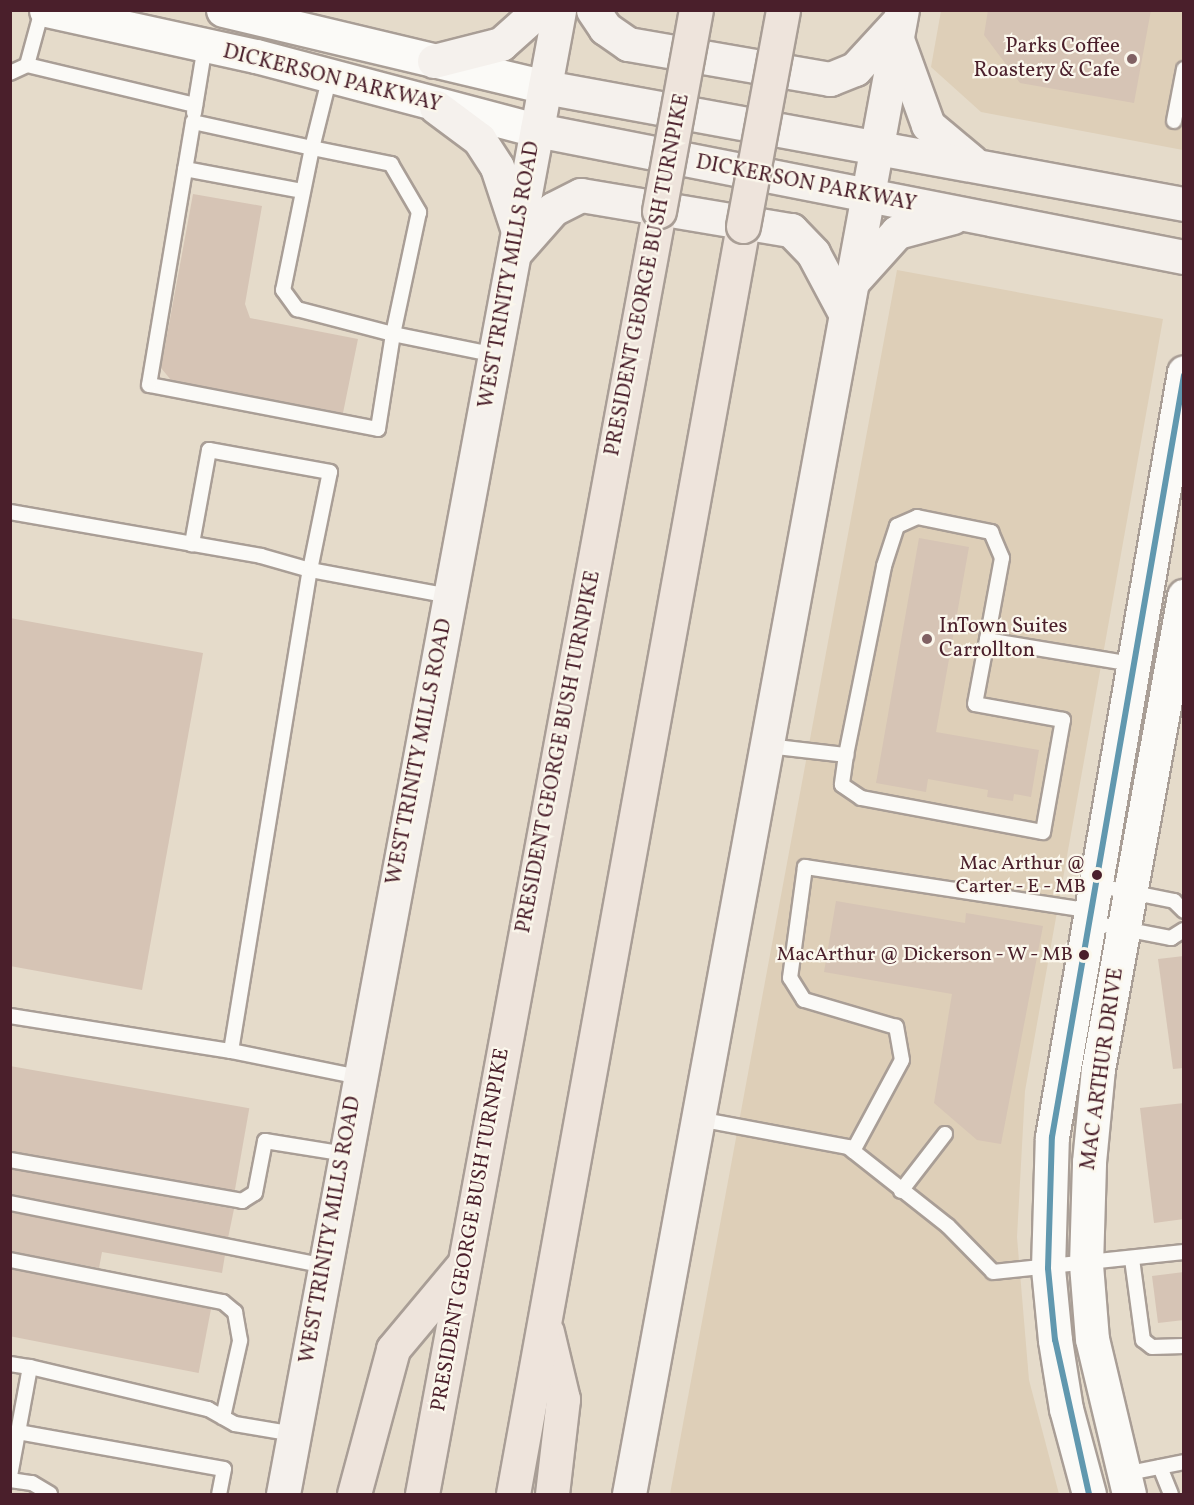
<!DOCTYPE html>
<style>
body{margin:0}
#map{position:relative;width:1194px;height:1505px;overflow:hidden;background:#e5dbca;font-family:Vollkorn,serif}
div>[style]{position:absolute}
.built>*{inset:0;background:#decfb8}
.building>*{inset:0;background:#d6c4b5;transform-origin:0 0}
.roads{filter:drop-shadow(2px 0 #a99e96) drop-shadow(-2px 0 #a99e96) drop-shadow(0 2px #a99e96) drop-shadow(0 -2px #a99e96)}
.service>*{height:14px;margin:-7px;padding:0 7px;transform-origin:7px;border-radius:7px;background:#fbfaf7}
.tertiary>*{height:33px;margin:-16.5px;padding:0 16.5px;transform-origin:16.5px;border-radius:16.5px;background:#fbfaf7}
.secondary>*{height:33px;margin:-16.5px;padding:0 16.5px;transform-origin:16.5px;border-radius:16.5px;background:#f5f1ed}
.motorway>*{height:33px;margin:-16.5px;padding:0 16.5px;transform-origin:16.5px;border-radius:16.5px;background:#eee4dc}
.bridges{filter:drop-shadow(2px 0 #a99e96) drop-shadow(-2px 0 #a99e96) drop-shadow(0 2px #a99e96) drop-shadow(0 -2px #a99e96)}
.motorway-bridge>*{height:33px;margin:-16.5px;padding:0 16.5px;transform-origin:16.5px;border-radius:16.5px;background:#eee4dc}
.bus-1>*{height:6px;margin:-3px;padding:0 3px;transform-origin:3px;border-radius:3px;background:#6198af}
.dots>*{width:16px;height:16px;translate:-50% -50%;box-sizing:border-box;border:3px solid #fbf7ec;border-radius:50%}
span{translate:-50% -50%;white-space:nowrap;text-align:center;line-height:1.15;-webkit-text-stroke:4.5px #fbf7ec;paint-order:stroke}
.bus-label{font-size:20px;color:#4a1f2b}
.right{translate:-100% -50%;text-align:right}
.poi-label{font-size:21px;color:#4a1f2b}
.left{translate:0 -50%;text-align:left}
.street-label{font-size:21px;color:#4a1f2b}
.frame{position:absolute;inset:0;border:12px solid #4a1f2b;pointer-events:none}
</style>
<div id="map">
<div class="built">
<i style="clip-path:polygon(941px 11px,1183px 11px,1183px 150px,981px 112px,931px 67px)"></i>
<i style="clip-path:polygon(897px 270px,1163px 319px,1025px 1091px,1017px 1237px,1029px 1380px,1059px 1494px,670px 1494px)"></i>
</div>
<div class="building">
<i style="clip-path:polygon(988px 10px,1151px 10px,1134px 103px,1020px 83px,984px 35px)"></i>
<i style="clip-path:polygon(193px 194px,262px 206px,245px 304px,250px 318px,358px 339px,343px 413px,171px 380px,161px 368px)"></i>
<i style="clip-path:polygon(919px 538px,969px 547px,936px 732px,1039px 750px,1031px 797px,1014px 794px,1013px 801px,987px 797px,988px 790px,928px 779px,926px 792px,876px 783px)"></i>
<i style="clip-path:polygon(10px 618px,203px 653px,142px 990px,10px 966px)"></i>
<i style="clip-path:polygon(836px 901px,965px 923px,966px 913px,1043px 926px,1001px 1144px,977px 1140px,934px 1103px,952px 994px,824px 972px)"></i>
<i style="clip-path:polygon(1184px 956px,1184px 1068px,1173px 1069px,1158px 959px)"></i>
<i style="left:10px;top:1066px;width:243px;height:85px;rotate:10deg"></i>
<i style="clip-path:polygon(1184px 1103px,1184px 1219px,1154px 1223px,1140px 1108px)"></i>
<i style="clip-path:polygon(10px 1169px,234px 1209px,228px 1238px,10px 1194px)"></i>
<i style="clip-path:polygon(10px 1212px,225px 1255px,222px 1273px,102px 1252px,99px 1268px,10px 1251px)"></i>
<i style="left:10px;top:1269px;width:205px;height:66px;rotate:11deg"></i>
<i style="clip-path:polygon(1184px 1272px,1184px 1320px,1158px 1323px,1152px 1276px)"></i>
</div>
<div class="roads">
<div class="service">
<i style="left:27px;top:65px;width:173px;rotate:13.4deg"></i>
<i style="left:10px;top:73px;width:19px;rotate:-25deg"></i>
<i style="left:27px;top:65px;width:57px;rotate:-74.7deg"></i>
<i style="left:330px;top:76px;width:74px;rotate:104deg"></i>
<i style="left:312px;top:148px;width:145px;rotate:101.5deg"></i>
<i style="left:283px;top:290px;width:24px;rotate:54deg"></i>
<i style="left:297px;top:309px;width:99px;rotate:14.6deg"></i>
<i style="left:393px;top:334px;width:96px;rotate:99deg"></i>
<i style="left:378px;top:429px;width:233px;rotate:-169.1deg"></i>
<i style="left:149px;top:385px;width:267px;rotate:-80.5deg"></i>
<i style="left:193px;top:122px;width:122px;rotate:12.3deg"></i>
<i style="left:312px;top:148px;width:81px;rotate:11.4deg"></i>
<i style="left:391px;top:164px;width:56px;rotate:59.7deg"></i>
<i style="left:419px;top:212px;width:125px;rotate:102deg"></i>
<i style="left:393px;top:334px;width:105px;rotate:11.5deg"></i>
<i style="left:194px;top:113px;width:68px;rotate:-80.7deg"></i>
<i style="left:1174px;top:121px;width:53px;rotate:-79.1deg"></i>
<i style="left:185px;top:169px;width:120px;rotate:10.6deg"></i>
<i style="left:10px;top:512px;width:255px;rotate:9.9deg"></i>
<i style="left:261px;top:556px;width:51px;rotate:15.9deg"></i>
<i style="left:310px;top:570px;width:100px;rotate:-78.5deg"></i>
<i style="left:330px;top:472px;width:123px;rotate:-169.7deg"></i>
<i style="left:209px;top:450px;width:96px;rotate:100.3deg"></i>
<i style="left:768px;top:746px;width:79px;rotate:6.6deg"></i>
<i style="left:846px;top:755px;width:193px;rotate:-78.6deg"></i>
<i style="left:884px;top:566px;width:42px;rotate:-72deg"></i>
<i style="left:897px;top:526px;width:22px;rotate:-24deg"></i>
<i style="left:917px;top:517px;width:76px;rotate:11.5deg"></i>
<i style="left:991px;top:532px;width:28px;rotate:67deg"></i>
<i style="left:1002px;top:558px;width:83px;rotate:100.4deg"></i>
<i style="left:987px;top:640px;width:147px;rotate:9.4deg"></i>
<i style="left:846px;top:755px;width:30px;rotate:98deg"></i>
<i style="left:842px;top:785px;width:23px;rotate:34deg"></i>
<i style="left:861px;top:798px;width:185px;rotate:10.6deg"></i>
<i style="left:1043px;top:832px;width:114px;rotate:-79.9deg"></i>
<i style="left:1063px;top:720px;width:89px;rotate:-169.7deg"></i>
<i style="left:975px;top:704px;width:65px;rotate:-79.4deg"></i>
<i style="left:1095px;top:885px;width:81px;rotate:11.4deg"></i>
<i style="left:1174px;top:901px;width:14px;rotate:45deg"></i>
<i style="left:1088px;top:922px;width:85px;rotate:10.9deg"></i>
<i style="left:1171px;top:938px;width:15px;rotate:-32deg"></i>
<i style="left:10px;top:1016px;width:224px;rotate:9deg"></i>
<i style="left:359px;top:1077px;width:131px;rotate:-168.5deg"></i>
<i style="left:231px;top:1051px;width:487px;rotate:-80.7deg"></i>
<i style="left:310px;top:570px;width:141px;rotate:10.6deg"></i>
<i style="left:698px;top:1119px;width:153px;rotate:10.6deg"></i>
<i style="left:848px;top:1147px;width:127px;rotate:38.3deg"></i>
<i style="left:948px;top:1226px;width:64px;rotate:45.6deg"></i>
<i style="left:993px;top:1272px;width:192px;rotate:-6deg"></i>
<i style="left:853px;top:1151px;width:103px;rotate:-61.7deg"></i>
<i style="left:902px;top:1060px;width:34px;rotate:-100deg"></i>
<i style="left:896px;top:1027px;width:96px;rotate:-163.6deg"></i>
<i style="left:804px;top:1000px;width:26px;rotate:-122deg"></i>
<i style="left:790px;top:978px;width:112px;rotate:-82.3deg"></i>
<i style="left:805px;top:867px;width:285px;rotate:8.7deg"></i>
<i style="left:10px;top:1160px;width:236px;rotate:10deg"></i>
<i style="left:242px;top:1201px;width:15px;rotate:-32deg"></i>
<i style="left:255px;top:1193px;width:53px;rotate:-79.1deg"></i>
<i style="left:265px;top:1141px;width:81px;rotate:9.2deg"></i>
<i style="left:901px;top:1191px;width:72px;rotate:-52.3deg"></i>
<i style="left:10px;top:1203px;width:321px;rotate:11.3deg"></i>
<i style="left:1132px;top:1259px;width:82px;rotate:82.3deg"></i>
<i style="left:1143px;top:1340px;width:11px;rotate:38deg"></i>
<i style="left:1152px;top:1347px;width:32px;rotate:-2deg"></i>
<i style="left:10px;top:1260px;width:217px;rotate:11.2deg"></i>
<i style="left:223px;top:1302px;width:16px;rotate:40deg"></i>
<i style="left:235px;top:1312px;width:29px;rotate:80deg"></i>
<i style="left:240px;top:1341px;width:78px;rotate:102.6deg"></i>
<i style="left:10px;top:1364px;width:20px;rotate:9deg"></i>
<i style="left:30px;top:1367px;width:111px;rotate:100.4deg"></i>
<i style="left:30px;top:1367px;width:183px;rotate:13.3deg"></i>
<i style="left:208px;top:1409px;width:31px;rotate:29deg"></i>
<i style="left:235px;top:1424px;width:60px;rotate:9.6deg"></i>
<i style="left:18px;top:1432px;width:209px;rotate:10.2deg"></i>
<i style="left:224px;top:1469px;width:25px;rotate:101deg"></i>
<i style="left:1160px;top:1467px;width:29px;rotate:68deg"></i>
<i style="left:1124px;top:1474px;width:61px;rotate:-11.3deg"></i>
<i style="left:10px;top:1480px;width:22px;rotate:8deg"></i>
<i style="left:32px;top:1483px;width:21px;rotate:31deg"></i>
</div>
<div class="tertiary">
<i style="left:46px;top:10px;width:215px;rotate:12.4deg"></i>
<i style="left:256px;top:56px;width:291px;rotate:14.8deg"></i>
<i style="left:223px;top:10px;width:331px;rotate:13.4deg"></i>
<i style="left:1089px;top:1494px;width:88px;rotate:-105.1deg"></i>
<i style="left:1066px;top:1409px;width:70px;rotate:-99.1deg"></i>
<i style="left:1055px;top:1340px;width:72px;rotate:-95.6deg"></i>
<i style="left:1048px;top:1268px;width:131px;rotate:-88.3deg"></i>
<i style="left:1052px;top:1137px;width:776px;rotate:-80.21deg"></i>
<i style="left:1129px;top:1494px;width:159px;rotate:-103.4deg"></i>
<i style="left:1092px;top:1339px;width:74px;rotate:-94.6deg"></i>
<i style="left:1086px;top:1265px;width:103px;rotate:-88.3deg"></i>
<i style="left:1089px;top:1162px;width:93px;rotate:-84.5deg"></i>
<i style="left:1098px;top:1069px;width:481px;rotate:-79.7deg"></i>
</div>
<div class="secondary">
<i style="left:593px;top:10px;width:22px;rotate:56deg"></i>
<i style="left:605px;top:28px;width:28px;rotate:35deg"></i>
<i style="left:628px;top:44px;width:205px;rotate:9.8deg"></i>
<i style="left:830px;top:79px;width:27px;rotate:-22deg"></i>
<i style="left:855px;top:69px;width:64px;rotate:-47.5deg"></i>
<i style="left:898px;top:42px;width:88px;rotate:70.1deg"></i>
<i style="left:928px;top:125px;width:57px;rotate:40.1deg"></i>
<i style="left:434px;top:61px;width:69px;rotate:-14.2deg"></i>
<i style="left:501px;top:44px;width:51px;rotate:-41.8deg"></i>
<i style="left:545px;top:87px;width:650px;rotate:10.38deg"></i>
<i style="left:436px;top:107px;width:54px;rotate:36.7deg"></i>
<i style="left:479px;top:139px;width:33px;rotate:57deg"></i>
<i style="left:497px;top:167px;width:64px;rotate:71.8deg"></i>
<i style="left:537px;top:130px;width:659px;rotate:11.11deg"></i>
<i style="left:516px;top:251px;width:56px;rotate:-48.6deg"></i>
<i style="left:553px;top:209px;width:31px;rotate:-27deg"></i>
<i style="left:581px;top:195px;width:213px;rotate:9.5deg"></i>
<i style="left:791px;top:230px;width:32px;rotate:46deg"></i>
<i style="left:813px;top:253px;width:66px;rotate:61.9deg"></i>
<i style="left:852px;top:282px;width:67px;rotate:-48deg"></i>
<i style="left:897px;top:232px;width:58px;rotate:-15deg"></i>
<i style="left:283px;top:1494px;width:1509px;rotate:-79.46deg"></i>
<i style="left:629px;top:1494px;width:1509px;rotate:-79.58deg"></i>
</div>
<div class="motorway">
<i style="left:547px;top:1332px;width:69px;rotate:76.6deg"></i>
<i style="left:563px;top:1399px;width:96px;rotate:96.6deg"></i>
<i style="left:354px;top:1494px;width:150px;rotate:-74.9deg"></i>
<i style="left:393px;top:1349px;width:111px;rotate:-50.1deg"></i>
<i style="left:422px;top:1494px;width:1305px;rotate:-79.53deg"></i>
<i style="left:513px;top:1494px;width:1289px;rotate:-79.72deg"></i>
</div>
</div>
<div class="bridges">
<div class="motorway-bridge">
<i style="left:659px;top:211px;width:204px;rotate:-79.6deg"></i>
<i style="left:743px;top:226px;width:220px;rotate:-79.5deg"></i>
</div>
</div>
<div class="bus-1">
<i style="left:1089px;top:1494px;width:158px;rotate:-102.4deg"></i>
<i style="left:1055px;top:1340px;width:72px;rotate:-95.6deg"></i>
<i style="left:1048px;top:1268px;width:131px;rotate:-88.3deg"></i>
<i style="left:1052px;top:1137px;width:773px;rotate:-80.17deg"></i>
</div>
<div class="dots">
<i style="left:1132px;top:59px;background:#806163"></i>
<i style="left:927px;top:639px;background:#806163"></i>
<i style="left:1097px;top:875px;background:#4a1f2b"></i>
<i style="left:1084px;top:955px;background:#4a1f2b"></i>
</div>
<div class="bus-label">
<span class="right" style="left:1086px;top:876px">Mac Arthur @<br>Carter - E - MB</span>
<span class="right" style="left:1073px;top:955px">MacArthur @ Dickerson - W - MB</span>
</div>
<div class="poi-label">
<span class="right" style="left:1120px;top:59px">Parks Coffee<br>Roastery &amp; Cafe</span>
<span class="left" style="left:939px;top:639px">InTown Suites<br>Carrollton</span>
</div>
<div class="street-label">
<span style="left:332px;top:79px;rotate:14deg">DICKERSON PARKWAY</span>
<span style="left:806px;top:184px;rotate:11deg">DICKERSON PARKWAY</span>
<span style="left:510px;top:275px;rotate:-80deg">WEST TRINITY MILLS ROAD</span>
<span style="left:648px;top:275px;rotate:-79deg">PRESIDENT GEORGE BUSH TURNPIKE</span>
<span style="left:420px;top:752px;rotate:-79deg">WEST TRINITY MILLS ROAD</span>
<span style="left:559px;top:752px;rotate:-79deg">PRESIDENT GEORGE BUSH TURNPIKE</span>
<span style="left:1103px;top:1069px;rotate:-82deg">MAC ARTHUR DRIVE</span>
<span style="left:331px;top:1230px;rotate:-80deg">WEST TRINITY MILLS ROAD</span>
<span style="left:471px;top:1230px;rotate:-80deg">PRESIDENT GEORGE BUSH TURNPIKE</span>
</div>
<div class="frame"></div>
</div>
